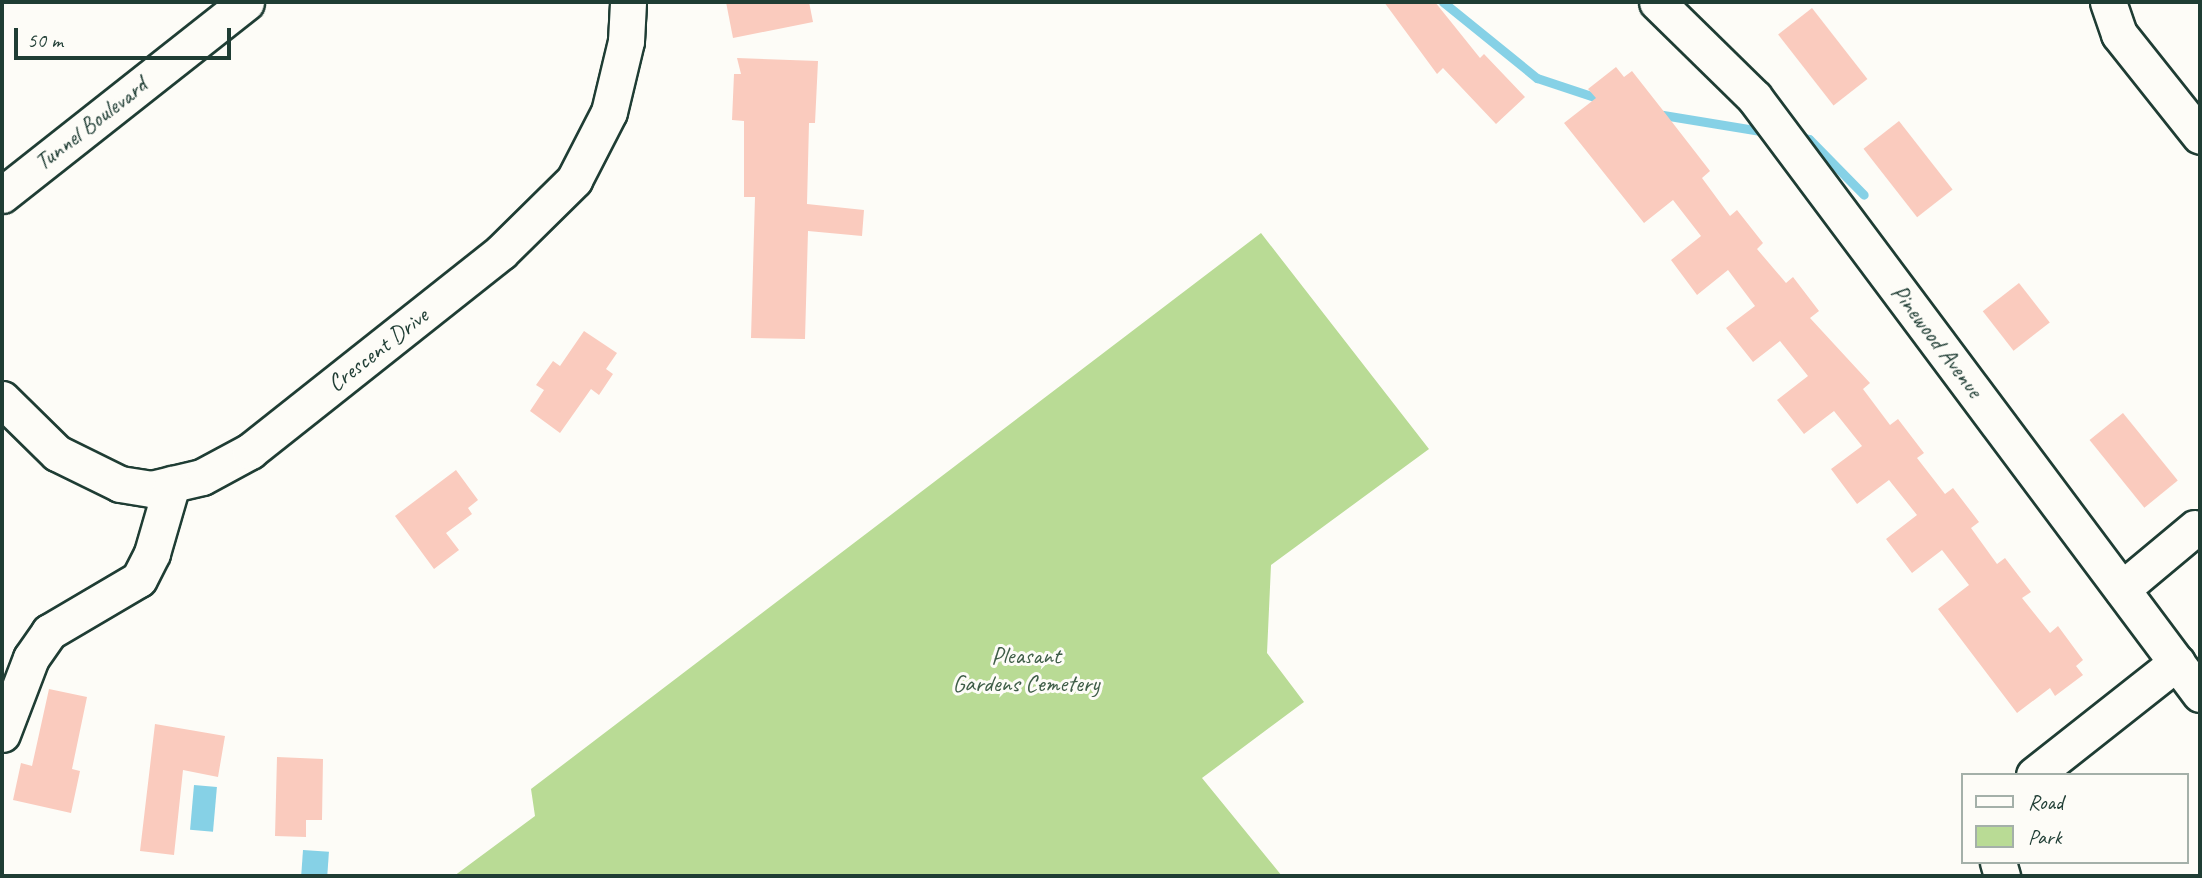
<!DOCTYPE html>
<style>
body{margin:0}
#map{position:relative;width:2202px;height:878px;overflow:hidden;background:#fdfcf7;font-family:Caveat,sans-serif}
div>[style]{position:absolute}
.green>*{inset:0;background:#b9db95}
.water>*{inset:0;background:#86d1e6;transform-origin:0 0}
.stream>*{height:9px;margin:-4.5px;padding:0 4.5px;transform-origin:4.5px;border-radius:4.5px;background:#86d1e6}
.building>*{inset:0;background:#facbbe;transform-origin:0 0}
.roads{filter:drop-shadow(2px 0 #1f3d34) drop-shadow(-2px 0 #1f3d34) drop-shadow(0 2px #1f3d34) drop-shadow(0 -2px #1f3d34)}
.minor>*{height:35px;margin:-17.5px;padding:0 17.5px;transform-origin:17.5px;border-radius:17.5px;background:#fdfcf7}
span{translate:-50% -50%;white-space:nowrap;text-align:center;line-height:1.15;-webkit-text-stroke:6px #fdfcf7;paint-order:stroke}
.street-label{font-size:24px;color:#1f3d34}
.park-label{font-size:24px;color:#3e5d47}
.frame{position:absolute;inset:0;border:4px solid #1f3d34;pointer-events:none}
.legend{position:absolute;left:1961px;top:773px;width:228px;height:91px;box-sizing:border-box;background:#fdfcf7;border:2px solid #a4b0a9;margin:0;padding:9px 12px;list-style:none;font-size:21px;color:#1f3d34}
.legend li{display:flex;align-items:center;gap:14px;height:35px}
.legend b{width:35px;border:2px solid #a4b0a9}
.scale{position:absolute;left:14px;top:28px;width:217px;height:32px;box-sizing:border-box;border:4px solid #1f3d34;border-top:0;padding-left:9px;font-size:21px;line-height:24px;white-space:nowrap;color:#1f3d34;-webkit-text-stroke:5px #fdfcf7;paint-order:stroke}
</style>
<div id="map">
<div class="green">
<i style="clip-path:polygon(1261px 233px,1429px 449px,1271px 565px,1267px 653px,1304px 702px,1202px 778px,1282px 876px,454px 876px,535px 816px,531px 789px)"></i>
</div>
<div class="water">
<i style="left:194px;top:785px;width:23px;height:45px;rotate:5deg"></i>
<i style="left:303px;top:850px;width:26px;height:26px;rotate:4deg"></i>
</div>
<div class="stream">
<i style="left:1443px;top:2px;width:121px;rotate:39deg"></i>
<i style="left:1537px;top:78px;width:73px;rotate:18.4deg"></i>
<i style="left:1657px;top:114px;width:111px;rotate:9.3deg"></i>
<i style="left:1798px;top:137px;width:11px;rotate:10deg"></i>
<i style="left:1809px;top:139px;width:78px;rotate:45.5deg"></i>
</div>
<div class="building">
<i style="clip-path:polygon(726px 2px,809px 2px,813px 22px,733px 38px)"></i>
<i style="clip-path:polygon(1384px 2px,1435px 2px,1480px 58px,1484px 54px,1525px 97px,1496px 124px,1443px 68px,1437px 74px)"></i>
<i style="left:1812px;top:8px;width:90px;height:43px;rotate:52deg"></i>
<i style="clip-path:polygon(737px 58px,818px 61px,815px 123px,809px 123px,807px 204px,864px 210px,862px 236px,808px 231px,805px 339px,751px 338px,755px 197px,744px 197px,744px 121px,732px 120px,734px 74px,741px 74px)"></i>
<i style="clip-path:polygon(1616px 67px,1624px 77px,1632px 71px,1665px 113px,1710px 171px,1702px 178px,1730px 216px,1737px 210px,1763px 243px,1757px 249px,1786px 283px,1793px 277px,1819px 311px,1810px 318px,1870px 383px,1863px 389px,1890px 425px,1898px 419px,1924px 453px,1917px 458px,1945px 494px,1953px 488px,1979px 522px,1971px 528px,1997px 564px,2005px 558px,2031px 592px,2022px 598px,2050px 633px,2058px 626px,2083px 660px,2076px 666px,2083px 675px,2055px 696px,2050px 688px,2017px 713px,1938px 609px,1969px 585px,1942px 550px,1912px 573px,1886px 539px,1917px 515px,1889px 480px,1857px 504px,1831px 469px,1862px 446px,1834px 411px,1804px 434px,1777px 400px,1808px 376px,1780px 341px,1753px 362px,1726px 328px,1755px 306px,1728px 270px,1697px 295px,1671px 260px,1701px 236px,1673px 200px,1644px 223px,1564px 123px,1596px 98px,1588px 89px)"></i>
<i style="left:1899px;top:121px;width:87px;height:45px;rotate:52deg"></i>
<i style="left:2019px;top:283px;width:50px;height:46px;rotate:52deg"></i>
<i style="clip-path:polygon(584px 331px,617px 353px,606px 369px,613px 374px,599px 395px,591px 389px,560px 433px,530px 411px,544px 390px,536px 385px,553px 361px,560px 366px)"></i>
<i style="left:2123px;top:413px;width:87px;height:43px;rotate:51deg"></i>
<i style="clip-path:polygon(456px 470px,478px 500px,468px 508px,472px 514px,446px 533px,459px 550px,434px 569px,395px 516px)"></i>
<i style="clip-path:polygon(49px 689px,87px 697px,72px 769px,80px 771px,71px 813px,13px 800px,21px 763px,32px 766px)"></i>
<i style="clip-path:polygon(155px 724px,225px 736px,218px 777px,183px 770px,174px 855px,140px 851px)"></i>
<i style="clip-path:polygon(277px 757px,323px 759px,322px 820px,306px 820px,306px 837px,275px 836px)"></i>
</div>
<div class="roads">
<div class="minor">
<i style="left:1657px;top:2px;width:136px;rotate:44.4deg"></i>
<i style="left:1754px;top:97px;width:745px;rotate:53.24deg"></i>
<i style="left:2108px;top:2px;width:34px;rotate:71deg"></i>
<i style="left:2119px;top:34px;width:130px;rotate:51.5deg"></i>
<i style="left:2px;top:195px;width:311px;rotate:-38.3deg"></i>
<i style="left:2px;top:399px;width:77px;rotate:44.5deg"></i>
<i style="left:57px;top:453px;width:70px;rotate:26.2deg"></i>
<i style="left:120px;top:484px;width:31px;rotate:9deg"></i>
<i style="left:151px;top:489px;width:52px;rotate:-13.2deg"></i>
<i style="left:202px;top:477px;width:55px;rotate:-28.4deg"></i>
<i style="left:250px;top:451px;width:320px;rotate:-38.4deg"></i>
<i style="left:501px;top:252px;width:103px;rotate:-44.6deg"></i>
<i style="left:574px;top:180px;width:76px;rotate:-62.8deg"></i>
<i style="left:609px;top:112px;width:73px;rotate:-76.5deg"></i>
<i style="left:626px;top:41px;width:39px;rotate:-87deg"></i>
<i style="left:2122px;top:589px;width:95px;rotate:-39.9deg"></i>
<i style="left:2px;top:734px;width:81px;rotate:-69.1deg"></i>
<i style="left:31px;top:658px;width:32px;rotate:-55deg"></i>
<i style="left:49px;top:632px;width:104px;rotate:-30.5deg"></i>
<i style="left:139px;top:579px;width:29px;rotate:-63deg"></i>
<i style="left:152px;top:553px;width:72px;rotate:-73.8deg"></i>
<i style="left:2034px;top:775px;width:182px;rotate:-38.3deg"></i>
<i style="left:1998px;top:862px;width:15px;rotate:74deg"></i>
</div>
</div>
<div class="street-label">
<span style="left:91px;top:124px;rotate:-38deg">Tunnel Boulevard</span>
<span style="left:1937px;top:341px;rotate:53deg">Pinewood Avenue</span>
<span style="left:378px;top:350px;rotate:-38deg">Crescent Drive</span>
</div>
<div class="park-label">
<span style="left:1026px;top:670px">Pleasant<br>Gardens Cemetery</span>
</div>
<div class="frame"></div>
<ul class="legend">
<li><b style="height:9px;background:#fdfcf7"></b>Road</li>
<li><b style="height:19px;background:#b9db95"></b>Park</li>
</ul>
<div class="scale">50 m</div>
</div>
